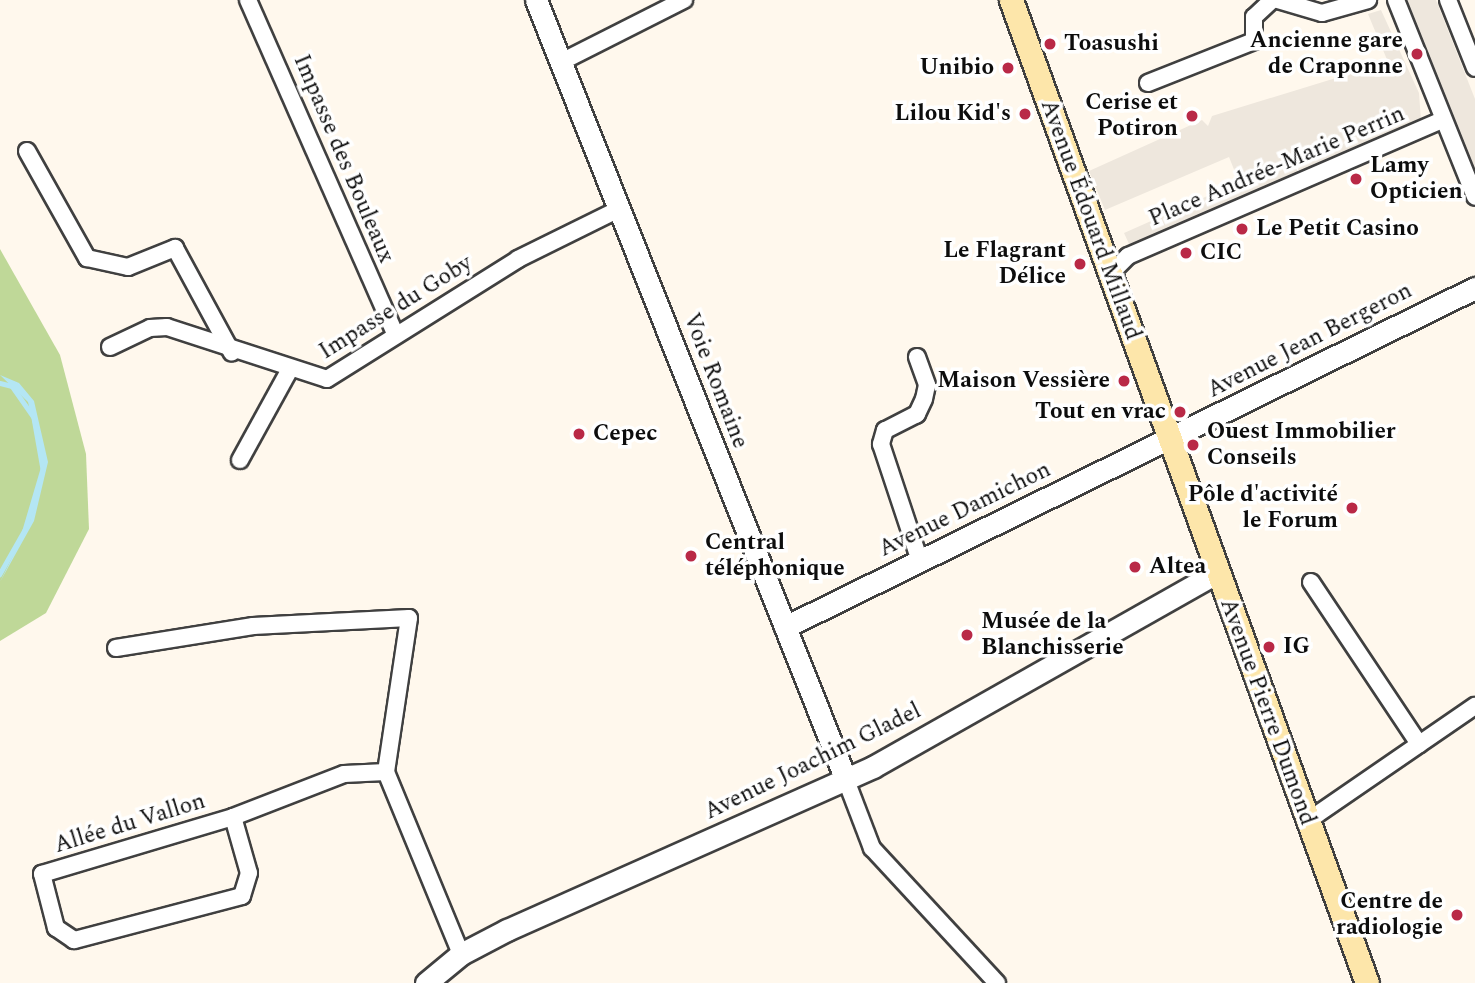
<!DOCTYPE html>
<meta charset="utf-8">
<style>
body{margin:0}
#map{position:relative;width:1475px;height:983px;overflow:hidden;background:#fff8ed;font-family:Spectral,serif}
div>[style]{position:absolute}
.forest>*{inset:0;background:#bfd898}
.plaza>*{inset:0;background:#eee7dd}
.water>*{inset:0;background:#b4e6f4}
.stream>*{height:4.5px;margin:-2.25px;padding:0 2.25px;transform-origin:2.25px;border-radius:2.25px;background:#b4e6f4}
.roads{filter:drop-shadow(2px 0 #404040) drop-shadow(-2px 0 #404040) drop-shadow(0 2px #404040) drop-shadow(0 -2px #404040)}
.minor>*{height:16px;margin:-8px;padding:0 8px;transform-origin:8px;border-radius:8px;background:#fff}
.tertiary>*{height:21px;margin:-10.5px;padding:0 10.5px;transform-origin:10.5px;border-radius:10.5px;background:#fff}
.secondary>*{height:23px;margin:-11.5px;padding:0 11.5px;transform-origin:11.5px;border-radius:11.5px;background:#fde6aa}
.dots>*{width:19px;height:19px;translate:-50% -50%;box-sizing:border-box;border:4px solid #fff;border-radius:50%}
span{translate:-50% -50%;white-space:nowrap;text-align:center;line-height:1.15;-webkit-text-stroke:7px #fff;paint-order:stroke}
.poi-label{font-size:23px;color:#0d0d0d;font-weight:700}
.right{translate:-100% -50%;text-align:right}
.left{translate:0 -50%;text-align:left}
.street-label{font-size:23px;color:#0d0d0d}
</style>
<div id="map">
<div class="forest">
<i style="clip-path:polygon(0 249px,60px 355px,86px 454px,89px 529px,46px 613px,0 641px)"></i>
</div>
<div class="plaza">
<i style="clip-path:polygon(1407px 0,1436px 0,1475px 99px,1475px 170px)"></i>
<i style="clip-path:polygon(1381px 10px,1419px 93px,1421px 121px,1130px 246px,1124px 233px,1239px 182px,1229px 157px,1105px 210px,1089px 171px,1202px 120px,1208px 126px,1212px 116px,1388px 62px,1368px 14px)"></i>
</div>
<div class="water">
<i style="clip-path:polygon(0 375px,19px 383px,34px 401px,48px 462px,34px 521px,0 582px,30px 521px,43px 468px,28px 402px)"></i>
</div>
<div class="stream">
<i style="left:0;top:383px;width:12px;rotate:14deg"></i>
<i style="left:12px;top:386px;width:39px;rotate:55deg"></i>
<i style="left:34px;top:418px;width:52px;rotate:80deg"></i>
<i style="left:43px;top:469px;width:64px;rotate:106.4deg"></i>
<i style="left:25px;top:530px;width:51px;rotate:119.6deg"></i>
</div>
<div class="roads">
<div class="minor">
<i style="left:248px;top:0;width:366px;rotate:66.2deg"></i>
<i style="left:1278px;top:0;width:46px;rotate:16.5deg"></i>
<i style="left:1322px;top:13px;width:48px;rotate:-15.8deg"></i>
<i style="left:1396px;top:0;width:212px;rotate:68.1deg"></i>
<i style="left:1448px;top:0;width:73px;rotate:68.3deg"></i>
<i style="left:561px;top:62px;width:138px;rotate:-26.8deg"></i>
<i style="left:1148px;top:83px;width:114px;rotate:-21.6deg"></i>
<i style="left:1254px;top:41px;width:24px;rotate:-90deg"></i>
<i style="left:1254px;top:17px;width:25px;rotate:-43deg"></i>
<i style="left:27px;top:151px;width:123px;rotate:60.7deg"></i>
<i style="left:87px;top:258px;width:42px;rotate:12.4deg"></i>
<i style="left:128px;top:267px;width:51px;rotate:-22deg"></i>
<i style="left:175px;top:248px;width:119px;rotate:61.5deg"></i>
<i style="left:1110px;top:274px;width:25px;rotate:-45deg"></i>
<i style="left:1128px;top:256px;width:343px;rotate:-23.4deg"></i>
<i style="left:110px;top:347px;width:44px;rotate:-25.4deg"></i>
<i style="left:150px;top:328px;width:17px;rotate:-3deg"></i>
<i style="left:167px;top:327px;width:168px;rotate:18deg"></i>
<i style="left:327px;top:379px;width:226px;rotate:-32.1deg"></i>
<i style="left:518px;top:259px;width:113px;rotate:-26.3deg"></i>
<i style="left:917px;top:357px;width:30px;rotate:70deg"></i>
<i style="left:927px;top:385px;width:14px;rotate:102deg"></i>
<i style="left:924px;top:399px;width:17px;rotate:115deg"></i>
<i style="left:917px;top:414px;width:36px;rotate:153deg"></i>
<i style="left:885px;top:430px;width:15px;rotate:106deg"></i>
<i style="left:881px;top:444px;width:123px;rotate:71.6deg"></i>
<i style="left:240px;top:460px;width:104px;rotate:-61.2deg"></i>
<i style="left:1311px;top:582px;width:195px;rotate:56.3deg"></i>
<i style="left:116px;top:648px;width:139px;rotate:-9.1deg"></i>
<i style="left:253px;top:626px;width:156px;rotate:-2.9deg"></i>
<i style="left:409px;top:618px;width:156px;rotate:98.5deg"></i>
<i style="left:386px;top:772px;width:197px;rotate:67.6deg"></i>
<i style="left:846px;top:780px;width:73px;rotate:69.1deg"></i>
<i style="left:872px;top:848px;width:184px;rotate:47.2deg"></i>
<i style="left:233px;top:817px;width:58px;rotate:74.1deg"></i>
<i style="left:249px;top:873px;width:24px;rotate:107deg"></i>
<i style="left:242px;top:896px;width:174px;rotate:165.3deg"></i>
<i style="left:74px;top:940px;width:22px;rotate:-146deg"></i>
<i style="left:56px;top:928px;width:56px;rotate:-104.5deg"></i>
<i style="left:42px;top:874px;width:199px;rotate:-16.6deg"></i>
<i style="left:233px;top:817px;width:119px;rotate:-21.2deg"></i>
<i style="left:344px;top:774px;width:42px;rotate:-2.7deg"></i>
<i style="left:1306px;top:822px;width:205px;rotate:-34.5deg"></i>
</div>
<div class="tertiary">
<i style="left:536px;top:0;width:839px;rotate:68.33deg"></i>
<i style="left:785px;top:627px;width:769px;rotate:-26.17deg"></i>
<i style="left:426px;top:983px;width:45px;rotate:-39.6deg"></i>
<i style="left:461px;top:954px;width:52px;rotate:-27.6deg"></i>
<i style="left:507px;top:930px;width:401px;rotate:-24deg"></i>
<i style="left:873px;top:767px;width:394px;rotate:-29.5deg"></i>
</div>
<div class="secondary">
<i style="left:1011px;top:0;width:1045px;rotate:70.09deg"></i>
</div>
</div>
<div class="dots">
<i style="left:1050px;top:44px;background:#b92947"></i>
<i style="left:1417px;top:54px;background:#b92947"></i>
<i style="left:1008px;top:68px;background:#b92947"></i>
<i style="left:1025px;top:114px;background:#b92947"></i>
<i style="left:1192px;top:116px;background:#b92947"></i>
<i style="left:1356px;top:179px;background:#b92947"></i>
<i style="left:1242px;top:229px;background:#b92947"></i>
<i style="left:1186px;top:253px;background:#b92947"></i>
<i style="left:1080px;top:264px;background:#b92947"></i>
<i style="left:1124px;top:381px;background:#b92947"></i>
<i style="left:1180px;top:412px;background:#b92947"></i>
<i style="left:579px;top:434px;background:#b92947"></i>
<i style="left:1193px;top:445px;background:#b92947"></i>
<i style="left:1352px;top:508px;background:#b92947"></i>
<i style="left:691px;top:556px;background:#b92947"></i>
<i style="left:1135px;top:567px;background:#b92947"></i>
<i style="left:967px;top:635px;background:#b92947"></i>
<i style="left:1269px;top:647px;background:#b92947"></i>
<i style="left:1457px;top:915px;background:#b92947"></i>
</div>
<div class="poi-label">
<span class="right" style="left:1403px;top:54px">Ancienne gare<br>de Craponne</span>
<span class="left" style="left:1064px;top:44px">Toasushi</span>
<span class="right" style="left:994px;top:68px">Unibio</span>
<span class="right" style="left:1178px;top:116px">Cerise et<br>Potiron</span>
<span class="right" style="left:1011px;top:114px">Lilou Kid's</span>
<span class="left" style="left:1370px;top:179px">Lamy<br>Opticien</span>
<span class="left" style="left:1256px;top:229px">Le Petit Casino</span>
<span class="right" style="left:1066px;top:264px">Le Flagrant<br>Délice</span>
<span class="left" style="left:1200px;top:253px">CIC</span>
<span class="right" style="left:1110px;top:381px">Maison Vessière</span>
<span class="right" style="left:1166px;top:412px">Tout en vrac</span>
<span class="left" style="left:1207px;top:445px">Ouest Immobilier<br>Conseils</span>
<span class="left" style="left:593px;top:434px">Cepec</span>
<span class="right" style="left:1338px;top:508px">Pôle d'activité<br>le Forum</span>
<span class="left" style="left:705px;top:556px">Central<br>téléphonique</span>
<span class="left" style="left:1149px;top:567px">Altea</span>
<span class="left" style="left:981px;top:635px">Musée de la<br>Blanchisserie</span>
<span class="left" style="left:1283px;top:647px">IG</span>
<span class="right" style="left:1443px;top:915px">Centre de<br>radiologie</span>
</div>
<div class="street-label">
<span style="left:343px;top:159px;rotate:67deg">Impasse des Bouleaux</span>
<span style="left:1277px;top:167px;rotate:-23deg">Place Andrée-Marie Perrin</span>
<span style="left:1090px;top:220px;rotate:70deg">Avenue Édouard Millaud</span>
<span style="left:396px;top:308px;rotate:-32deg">Impasse du Goby</span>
<span style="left:1310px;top:341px;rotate:-27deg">Avenue Jean Bergeron</span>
<span style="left:715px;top:381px;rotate:69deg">Voie Romaine</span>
<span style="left:965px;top:510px;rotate:-26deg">Avenue Damichon</span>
<span style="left:1267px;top:712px;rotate:70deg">Avenue Pierre Dumond</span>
<span style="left:813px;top:762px;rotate:-26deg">Avenue Joachim Gladel</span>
<span style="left:130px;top:824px;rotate:-17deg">Allée du Vallon</span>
</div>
</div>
